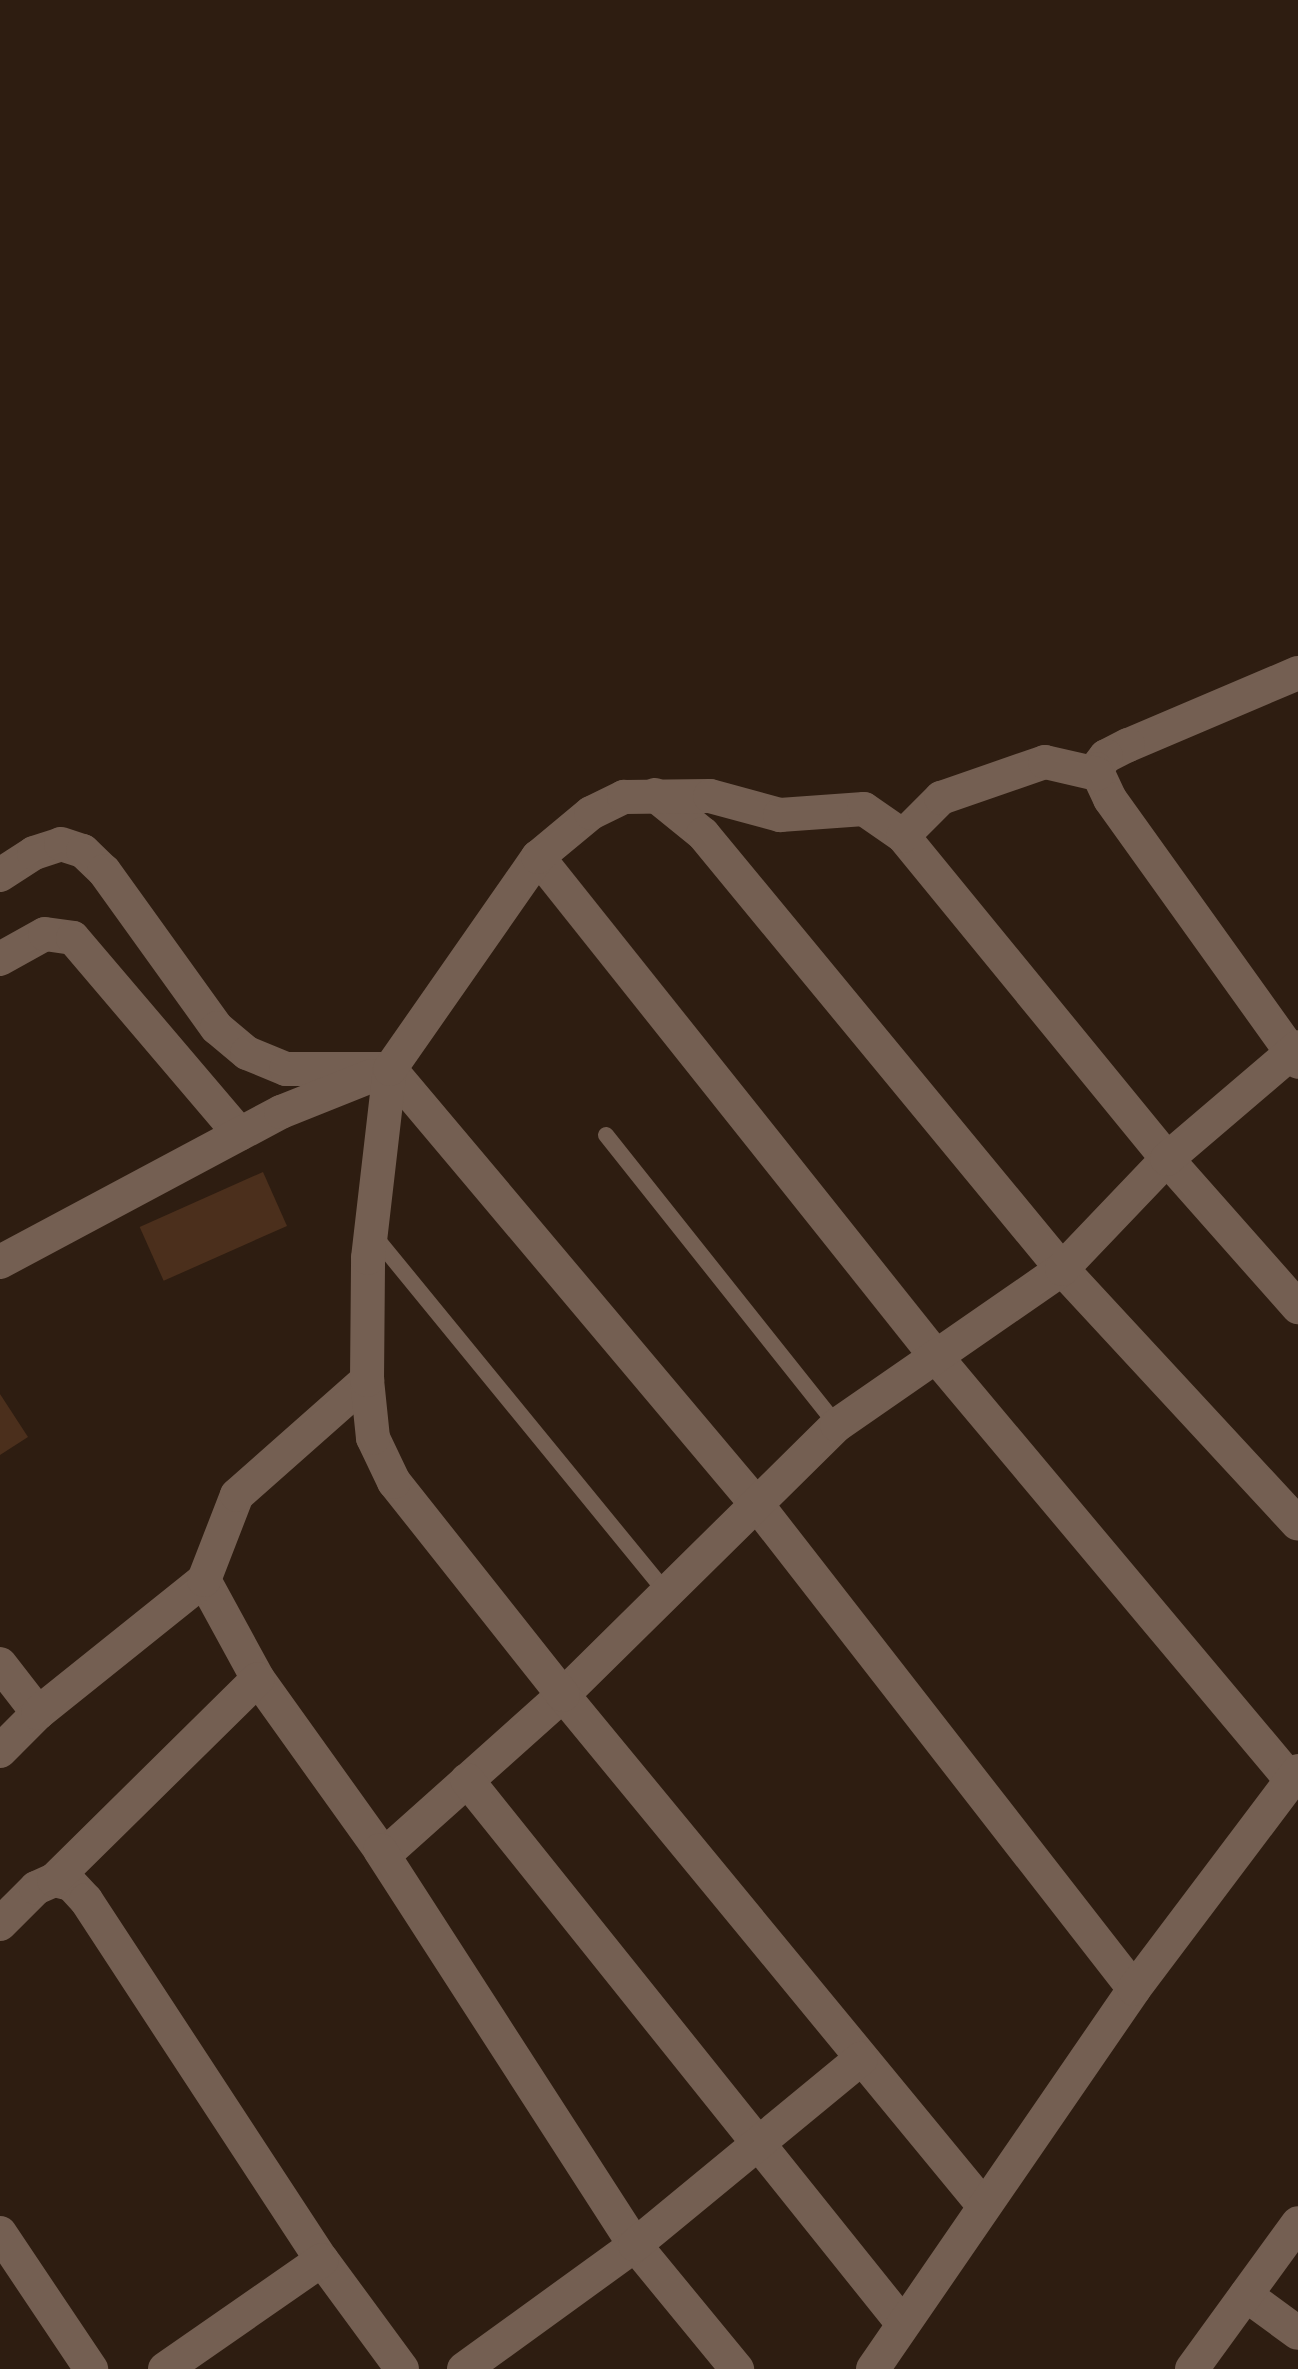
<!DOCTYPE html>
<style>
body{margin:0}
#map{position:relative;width:1298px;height:2369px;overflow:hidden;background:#2e1d11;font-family:"IBM Plex Sans",sans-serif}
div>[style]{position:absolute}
.building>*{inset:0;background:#4b2f1c;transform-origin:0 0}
.service>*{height:16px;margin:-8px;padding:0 8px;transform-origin:8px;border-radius:8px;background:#745f52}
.minor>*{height:34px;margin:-17px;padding:0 17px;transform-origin:17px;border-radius:17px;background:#745f52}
span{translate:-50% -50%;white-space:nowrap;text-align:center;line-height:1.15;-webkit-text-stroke:6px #2e1d11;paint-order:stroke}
</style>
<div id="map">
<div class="building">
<i style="left:263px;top:1172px;width:59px;height:135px;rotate:66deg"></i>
<i style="clip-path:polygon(0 1394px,28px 1437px,0 1455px)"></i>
</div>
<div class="service">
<i style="left:606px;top:1135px;width:371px;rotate:51.5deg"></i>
<i style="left:372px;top:1233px;width:466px;rotate:50.7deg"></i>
</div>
<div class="minor">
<i style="left:1298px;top:673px;width:185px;rotate:157deg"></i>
<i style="left:1128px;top:745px;width:25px;rotate:153deg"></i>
<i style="left:1106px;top:756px;width:16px;rotate:128deg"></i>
<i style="left:1096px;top:769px;width:33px;rotate:65deg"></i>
<i style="left:1110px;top:799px;width:323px;rotate:54.4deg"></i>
<i style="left:655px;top:795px;width:62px;rotate:39.1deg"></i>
<i style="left:703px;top:834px;width:564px;rotate:50.47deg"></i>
<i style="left:1062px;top:1269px;width:347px;rotate:47.2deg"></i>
<i style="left:903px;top:836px;width:417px;rotate:50.7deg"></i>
<i style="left:1167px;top:1159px;width:198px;rotate:48.5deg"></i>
<i style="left:538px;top:857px;width:642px;rotate:51.45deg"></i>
<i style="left:938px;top:1359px;width:551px;rotate:50.01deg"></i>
<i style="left:0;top:875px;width:40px;rotate:-32.9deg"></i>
<i style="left:34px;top:853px;width:28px;rotate:-18deg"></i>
<i style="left:61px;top:844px;width:23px;rotate:18deg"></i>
<i style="left:83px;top:851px;width:29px;rotate:44deg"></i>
<i style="left:104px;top:871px;width:193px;rotate:54.3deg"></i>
<i style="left:217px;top:1028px;width:39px;rotate:40deg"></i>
<i style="left:247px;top:1053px;width:42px;rotate:22.3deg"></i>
<i style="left:286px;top:1069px;width:104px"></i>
<i style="left:0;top:959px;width:51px;rotate:-29.1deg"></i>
<i style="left:45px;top:934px;width:28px;rotate:8deg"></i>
<i style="left:73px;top:938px;width:257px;rotate:49.6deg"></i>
<i style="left:390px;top:1069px;width:571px;rotate:49.9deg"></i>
<i style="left:758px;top:1506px;width:612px;rotate:52.1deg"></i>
<i style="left:0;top:1262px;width:319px;rotate:-28.1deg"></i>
<i style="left:281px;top:1112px;width:97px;rotate:-21.8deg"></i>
<i style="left:204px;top:1580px;width:113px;rotate:61.4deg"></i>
<i style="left:258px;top:1679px;width:216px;rotate:54.4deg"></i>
<i style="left:384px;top:1855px;width:240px;rotate:-41.8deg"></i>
<i style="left:563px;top:1695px;width:385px;rotate:-44.6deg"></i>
<i style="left:837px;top:1425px;width:274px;rotate:-34.7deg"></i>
<i style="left:1062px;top:1269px;width:152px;rotate:-46.3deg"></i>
<i style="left:1167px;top:1159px;width:172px;rotate:-40.5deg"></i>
<i style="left:0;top:1664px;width:62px;rotate:52.2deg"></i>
<i style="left:0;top:1751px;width:54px;rotate:-45deg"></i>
<i style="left:38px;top:1713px;width:213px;rotate:-38.7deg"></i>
<i style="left:204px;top:1580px;width:91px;rotate:-68.8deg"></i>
<i style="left:237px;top:1495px;width:174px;rotate:-41.5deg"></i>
<i style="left:467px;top:1780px;width:697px;rotate:51.29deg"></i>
<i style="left:380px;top:1850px;width:470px;rotate:57.2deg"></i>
<i style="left:635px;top:2245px;width:161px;rotate:50.6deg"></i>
<i style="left:54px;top:1880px;width:17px;rotate:13deg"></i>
<i style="left:71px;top:1884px;width:22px;rotate:47deg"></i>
<i style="left:86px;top:1900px;width:430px;rotate:56.8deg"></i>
<i style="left:322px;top:2260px;width:135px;rotate:53.7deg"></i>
<i style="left:0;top:1924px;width:51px;rotate:-45deg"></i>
<i style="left:36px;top:1888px;width:20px;rotate:-24deg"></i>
<i style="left:54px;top:1880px;width:286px;rotate:-44.6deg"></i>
<i style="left:983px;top:2205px;width:661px;rotate:-129.47deg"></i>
<i style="left:563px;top:1695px;width:272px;rotate:-128.4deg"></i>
<i style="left:394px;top:1482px;width:49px;rotate:-115.5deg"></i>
<i style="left:373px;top:1438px;width:58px;rotate:-95.9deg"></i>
<i style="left:367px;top:1380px;width:122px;rotate:-89.5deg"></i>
<i style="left:368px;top:1258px;width:190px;rotate:-83.4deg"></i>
<i style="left:390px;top:1069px;width:259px;rotate:-55.1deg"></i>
<i style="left:538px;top:857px;width:69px;rotate:-39.7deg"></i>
<i style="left:591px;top:813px;width:37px;rotate:-26deg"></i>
<i style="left:624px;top:797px;width:86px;rotate:-0.7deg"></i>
<i style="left:710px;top:796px;width:73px;rotate:15.2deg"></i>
<i style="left:780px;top:815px;width:84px;rotate:-4.1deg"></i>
<i style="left:864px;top:809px;width:47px;rotate:34.7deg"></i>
<i style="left:903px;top:836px;width:54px;rotate:-45deg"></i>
<i style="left:941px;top:798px;width:110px;rotate:-19.1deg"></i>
<i style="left:1045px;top:762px;width:53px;rotate:13deg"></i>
<i style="left:0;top:2233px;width:164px;rotate:56.2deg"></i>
<i style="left:1246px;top:2295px;width:64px;rotate:36.2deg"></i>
<i style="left:165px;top:2369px;width:191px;rotate:-34.8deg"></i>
<i style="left:464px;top:2369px;width:211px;rotate:-35.9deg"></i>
<i style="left:635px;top:2245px;width:293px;rotate:-39.5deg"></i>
<i style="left:873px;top:2369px;width:461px;rotate:-55.5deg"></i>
<i style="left:1134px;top:1989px;width:273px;rotate:-53deg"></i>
<i style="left:1192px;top:2369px;width:180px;rotate:-54deg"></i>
</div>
</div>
